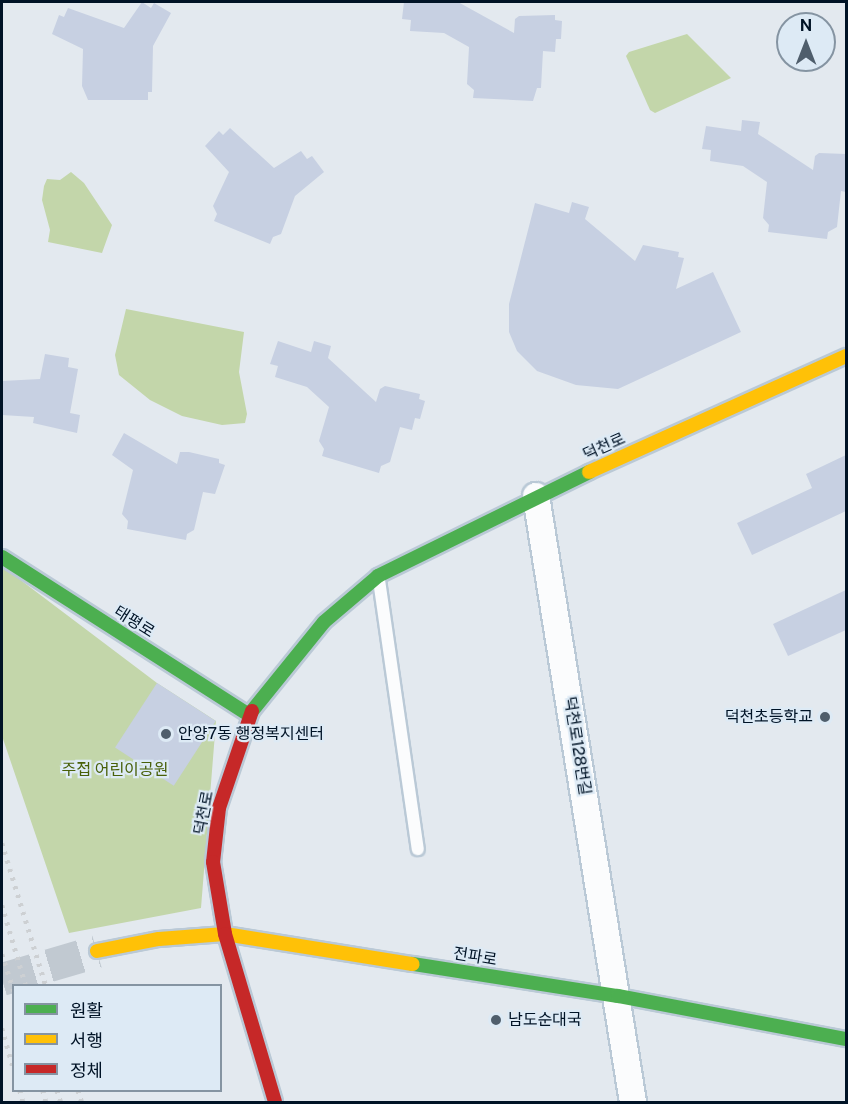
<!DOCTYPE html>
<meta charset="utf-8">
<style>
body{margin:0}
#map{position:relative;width:848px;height:1104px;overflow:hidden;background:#e3e9ef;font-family:"Public Sans","Noto Sans KR",sans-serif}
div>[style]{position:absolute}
.green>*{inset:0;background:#c3d6aa}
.building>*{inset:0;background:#c7d0e2;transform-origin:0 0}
.secondary-tunnel>*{height:33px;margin-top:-16.5px;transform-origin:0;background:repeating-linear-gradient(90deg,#c1c9d1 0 33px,transparent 0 49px)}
.roads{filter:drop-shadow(2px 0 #bac9d6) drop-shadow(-2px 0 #bac9d6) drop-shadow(0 2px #bac9d6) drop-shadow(0 -2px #bac9d6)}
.lane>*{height:12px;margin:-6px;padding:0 6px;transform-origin:6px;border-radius:6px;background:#fbfcfd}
.street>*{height:26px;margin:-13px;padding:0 13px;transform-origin:13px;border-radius:13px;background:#fbfcfd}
.fast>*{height:14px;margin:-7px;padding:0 7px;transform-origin:7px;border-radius:7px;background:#4caf50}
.slow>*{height:14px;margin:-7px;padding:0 7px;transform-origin:7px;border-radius:7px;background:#ffc107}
.jam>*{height:14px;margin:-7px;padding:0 7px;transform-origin:7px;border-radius:7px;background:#c62828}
.rail>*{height:4.5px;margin-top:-2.25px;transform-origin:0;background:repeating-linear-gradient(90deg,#cdd0d3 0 3px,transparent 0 9px)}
.dots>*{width:16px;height:16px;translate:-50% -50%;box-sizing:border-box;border:3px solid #ddeaf5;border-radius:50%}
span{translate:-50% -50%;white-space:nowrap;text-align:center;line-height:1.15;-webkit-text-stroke:4.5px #ddeaf5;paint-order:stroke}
.street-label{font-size:16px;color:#001326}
.poi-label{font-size:16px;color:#001326}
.right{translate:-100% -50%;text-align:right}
.left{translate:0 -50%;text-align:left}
.park-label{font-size:16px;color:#486008}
.frame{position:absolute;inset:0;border:3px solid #001326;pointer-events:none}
.legend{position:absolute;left:12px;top:984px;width:210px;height:108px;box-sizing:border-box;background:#ddeaf5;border:2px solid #8594a2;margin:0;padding:8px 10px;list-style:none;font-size:18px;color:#001326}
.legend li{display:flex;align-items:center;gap:12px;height:30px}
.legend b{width:30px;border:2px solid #8594a2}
.north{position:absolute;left:776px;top:12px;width:60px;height:60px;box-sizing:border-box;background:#ddeaf5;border:2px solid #8594a2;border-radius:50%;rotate:0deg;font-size:16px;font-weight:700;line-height:24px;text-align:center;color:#001326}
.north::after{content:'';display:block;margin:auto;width:21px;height:27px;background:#4f5e6c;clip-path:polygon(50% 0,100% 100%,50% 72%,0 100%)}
</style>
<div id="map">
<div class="green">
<i style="clip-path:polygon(687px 34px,731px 78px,655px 113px,650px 110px,626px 56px,629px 52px)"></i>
<i style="clip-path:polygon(71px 172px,84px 183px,112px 225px,102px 253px,48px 242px,50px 230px,42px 200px,44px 186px,47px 179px,60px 180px)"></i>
<i style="clip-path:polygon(126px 309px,244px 332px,239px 372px,247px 414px,245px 423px,222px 425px,182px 416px,150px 400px,119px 375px,115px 355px)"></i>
<i style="clip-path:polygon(2px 566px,157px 683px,216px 721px,201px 908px,69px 933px,2px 736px)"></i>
</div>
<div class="building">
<i style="clip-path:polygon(142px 2px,151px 8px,154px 3px,171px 13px,153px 46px,152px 92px,148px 92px,148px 100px,88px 100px,82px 86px,83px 49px,52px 34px,59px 15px,64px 17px,68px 8px,124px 28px)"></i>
<i style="clip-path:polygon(404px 2px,458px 2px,514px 33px,515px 19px,519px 16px,555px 15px,555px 20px,562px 21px,561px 39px,556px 39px,555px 52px,543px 51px,541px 88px,537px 88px,533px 101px,473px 98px,474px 90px,467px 84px,469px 47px,444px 33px,410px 31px,411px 20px,402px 19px)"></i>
<i style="clip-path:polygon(742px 120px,760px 122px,758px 134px,813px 170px,815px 156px,819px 153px,846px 154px,846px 192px,841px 191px,837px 227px,828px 232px,827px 239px,768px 232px,769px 225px,763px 218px,767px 182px,743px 166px,710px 161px,711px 150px,702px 149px,706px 126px,741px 131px)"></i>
<i style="clip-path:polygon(230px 128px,274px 168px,301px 151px,307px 159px,312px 156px,324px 172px,295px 196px,281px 234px,273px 237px,270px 244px,214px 221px,217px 214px,213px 206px,229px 172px,205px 146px,219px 131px,223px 135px)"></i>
<i style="clip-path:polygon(572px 202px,589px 207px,585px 219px,635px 261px,643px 245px,679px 252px,678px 257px,684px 258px,676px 289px,713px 272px,741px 332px,618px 389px,576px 385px,537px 371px,517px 351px,509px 332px,509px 304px,535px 203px,569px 213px)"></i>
<i style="clip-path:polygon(278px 341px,311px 352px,314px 341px,331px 346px,328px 358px,376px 402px,380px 389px,385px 386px,420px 394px,419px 399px,425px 401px,420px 419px,415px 418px,412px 430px,400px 427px,390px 462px,381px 466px,379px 473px,322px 456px,324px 449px,319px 441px,329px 407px,307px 387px,275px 377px,278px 366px,270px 364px)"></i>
<i style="clip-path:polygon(45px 354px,69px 358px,68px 367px,78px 369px,70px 413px,80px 415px,77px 433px,33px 423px,34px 417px,2px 415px,2px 381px,40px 379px)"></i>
<i style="clip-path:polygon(124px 433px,177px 464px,180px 452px,189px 452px,219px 459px,219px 463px,225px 465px,215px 494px,203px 492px,194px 530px,187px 534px,186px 540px,127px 529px,128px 521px,122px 514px,133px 470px,112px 455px)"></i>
<i style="clip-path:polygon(846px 455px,846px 511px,752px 555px,737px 523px,812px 488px,806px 474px)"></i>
<i style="clip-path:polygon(846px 590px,846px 630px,788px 656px,773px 624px)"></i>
<i style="left:157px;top:683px;width:70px;height:77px;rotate:33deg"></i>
</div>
<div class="secondary-tunnel">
<i style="left:2px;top:979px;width:99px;rotate:-16.4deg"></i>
</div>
<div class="roads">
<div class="lane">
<i style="left:379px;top:580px;width:272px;rotate:81.8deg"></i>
</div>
<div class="street">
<i style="left:536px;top:496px;width:614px;rotate:80.91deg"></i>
</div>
<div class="fast">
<i style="left:2px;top:557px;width:293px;rotate:32.6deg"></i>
<i style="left:252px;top:711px;width:114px;rotate:-51deg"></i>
<i style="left:324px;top:622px;width:71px;rotate:-40.4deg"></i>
<i style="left:378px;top:576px;width:235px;rotate:-26.2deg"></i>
<i style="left:413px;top:964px;width:207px;rotate:8.9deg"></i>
<i style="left:618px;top:996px;width:232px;rotate:10.7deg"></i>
</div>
<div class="slow">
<i style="left:589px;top:472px;width:282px;rotate:-24.3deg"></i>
<i style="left:97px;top:951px;width:63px;rotate:-11deg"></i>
<i style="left:159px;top:939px;width:66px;rotate:-4.3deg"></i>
<i style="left:225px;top:934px;width:190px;rotate:9.1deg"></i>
</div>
<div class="jam">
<i style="left:252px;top:711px;width:102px;rotate:108.8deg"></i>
<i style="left:219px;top:808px;width:54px;rotate:96.3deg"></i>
<i style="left:213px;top:862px;width:73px;rotate:80.5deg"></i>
<i style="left:225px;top:934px;width:175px;rotate:73.4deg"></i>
</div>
</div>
<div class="rail">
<i style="left:2px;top:843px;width:150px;rotate:72.9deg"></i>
<i style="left:2px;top:905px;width:84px;rotate:73.5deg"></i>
<i style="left:2px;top:954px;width:39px;rotate:72deg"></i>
<i style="left:2px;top:1028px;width:44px;rotate:74.1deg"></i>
<i style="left:20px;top:1090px;width:12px;rotate:76deg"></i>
<i style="left:43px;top:1090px;width:12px;rotate:76deg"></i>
<i style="left:57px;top:1090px;width:13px;rotate:72deg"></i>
<i style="left:78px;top:1090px;width:13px;rotate:72deg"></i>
</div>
<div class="dots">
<i style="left:825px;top:717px;background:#4f5e6c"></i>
<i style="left:166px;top:734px;background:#4f5e6c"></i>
<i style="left:496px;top:1020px;background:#4f5e6c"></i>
</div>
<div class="street-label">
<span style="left:604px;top:447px;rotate:-24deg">덕천로</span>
<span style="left:134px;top:622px;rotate:32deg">태평로</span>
<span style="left:577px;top:746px;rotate:81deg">덕천로128번길</span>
<span style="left:204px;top:813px;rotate:-79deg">덕천로</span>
<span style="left:475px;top:957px;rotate:9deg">전파로</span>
</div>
<div class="poi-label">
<span class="right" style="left:813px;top:717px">덕천초등학교</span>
<span class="left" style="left:178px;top:734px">안양7동 행정복지센터</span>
<span class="left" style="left:508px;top:1020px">남도순대국</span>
</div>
<div class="park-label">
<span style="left:115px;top:770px">주접 어린이공원</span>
</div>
<div class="frame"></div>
<ul class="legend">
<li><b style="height:8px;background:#4caf50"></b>원활</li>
<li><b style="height:8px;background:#ffc107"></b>서행</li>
<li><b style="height:8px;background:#c62828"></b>정체</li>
</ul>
<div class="north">N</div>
</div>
